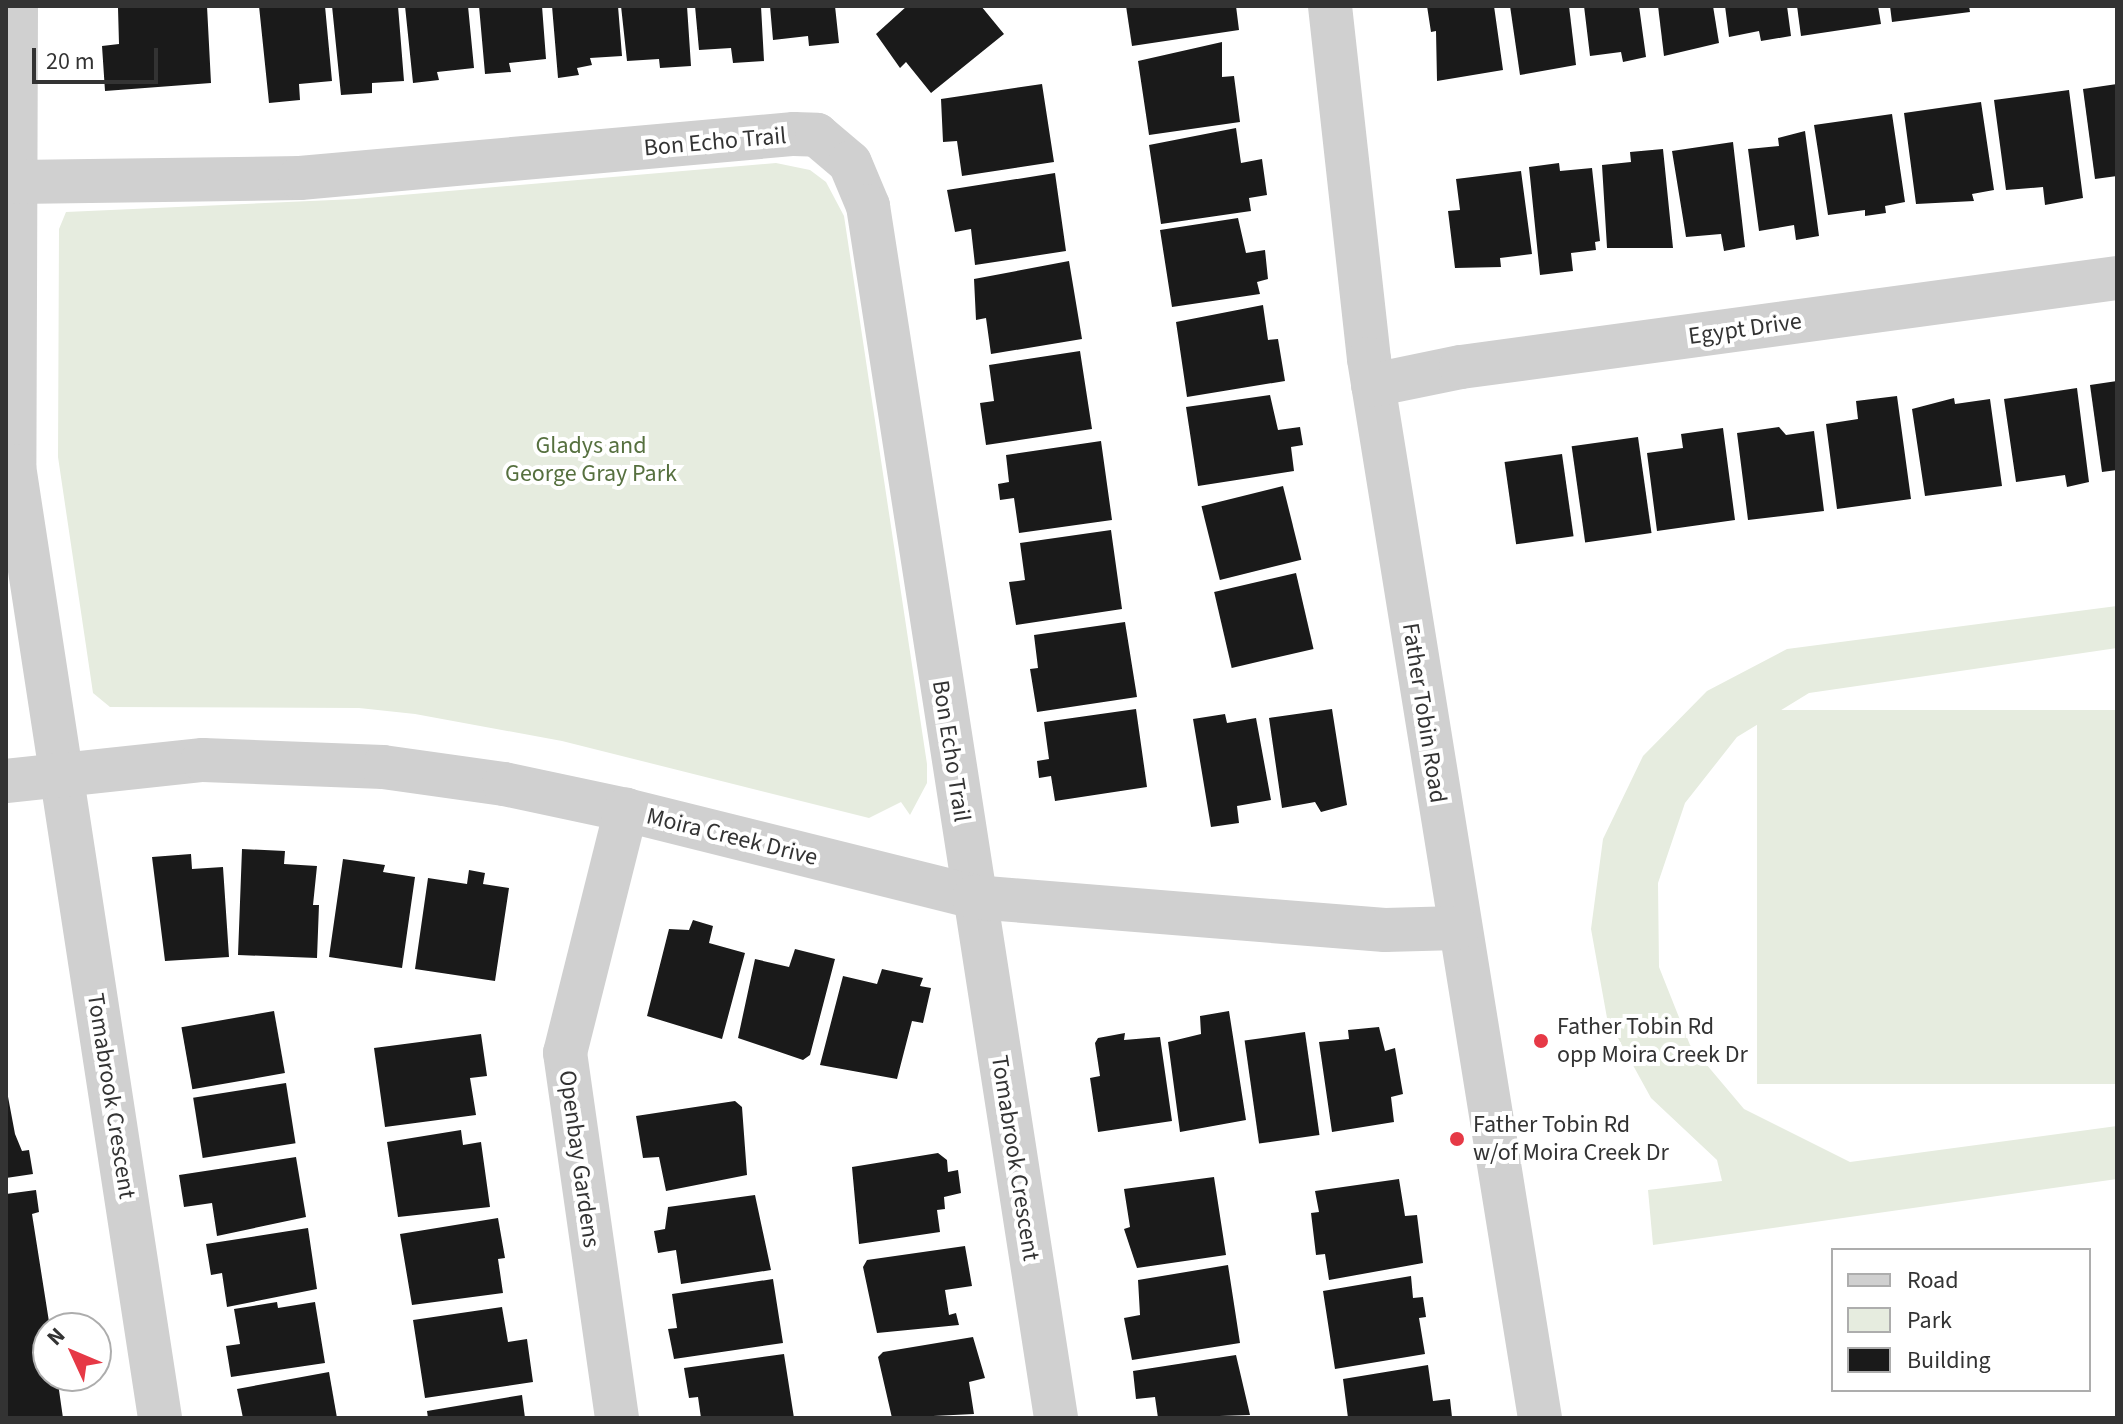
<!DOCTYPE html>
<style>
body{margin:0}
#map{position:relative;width:2123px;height:1424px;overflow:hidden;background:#fff;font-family:"Source Sans 3",sans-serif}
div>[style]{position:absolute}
.green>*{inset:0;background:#e6ecdf;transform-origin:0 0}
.building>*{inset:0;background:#1a1a1a;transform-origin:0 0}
.minor>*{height:44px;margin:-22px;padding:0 22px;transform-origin:22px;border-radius:22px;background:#d0d0d0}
.dots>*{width:22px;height:22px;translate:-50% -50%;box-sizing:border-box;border:4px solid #fff;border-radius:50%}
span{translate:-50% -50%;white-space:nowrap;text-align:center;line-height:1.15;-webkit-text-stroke:8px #fff;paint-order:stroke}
.street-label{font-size:24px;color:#333}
.park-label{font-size:24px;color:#56703f}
.poi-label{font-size:24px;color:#333}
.left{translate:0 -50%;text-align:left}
.frame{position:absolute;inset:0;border:8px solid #333;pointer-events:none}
.legend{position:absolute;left:1831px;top:1248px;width:260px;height:144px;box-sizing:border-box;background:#fff;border:2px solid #adadad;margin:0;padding:10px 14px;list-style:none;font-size:24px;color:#333}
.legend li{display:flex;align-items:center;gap:16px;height:40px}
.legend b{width:40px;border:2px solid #adadad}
.north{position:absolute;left:32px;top:1312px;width:80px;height:80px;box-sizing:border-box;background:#fff;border:2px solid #adadad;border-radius:50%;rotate:314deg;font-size:22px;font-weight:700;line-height:32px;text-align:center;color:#333}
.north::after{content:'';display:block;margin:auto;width:28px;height:36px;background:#e63946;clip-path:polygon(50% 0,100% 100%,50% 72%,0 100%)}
.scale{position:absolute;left:32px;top:48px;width:126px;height:36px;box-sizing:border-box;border:4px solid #333;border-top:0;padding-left:10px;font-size:24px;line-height:28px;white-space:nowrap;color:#333;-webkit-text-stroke:6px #fff;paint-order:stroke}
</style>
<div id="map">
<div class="green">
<i style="clip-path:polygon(776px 163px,810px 170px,826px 182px,844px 216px,927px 764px,927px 783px,910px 815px,901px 802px,869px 818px,562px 741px,415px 714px,359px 708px,110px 707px,93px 693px,58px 457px,59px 229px,66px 212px,355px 199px)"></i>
<i style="clip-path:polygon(2117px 606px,2117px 648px,1809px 693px,1737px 737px,1685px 803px,1658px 883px,1659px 967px,1690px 1045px,1744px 1109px,1850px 1162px,2117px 1126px,2117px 1179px,1653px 1245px,1648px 1190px,1722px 1181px,1717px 1160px,1651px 1098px,1607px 1018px,1591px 929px,1603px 839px,1643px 756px,1707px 691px,1787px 649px)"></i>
<i style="left:2117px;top:710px;width:374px;height:360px;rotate:90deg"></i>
</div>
<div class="building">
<i style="clip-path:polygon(207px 6px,211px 83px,105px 91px,102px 46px,119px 44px,118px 8px)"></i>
<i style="clip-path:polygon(259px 6px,325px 6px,332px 81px,299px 84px,300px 100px,269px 103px)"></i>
<i style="clip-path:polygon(332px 6px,398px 6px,404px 81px,372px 83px,372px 93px,341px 95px)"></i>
<i style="clip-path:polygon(405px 6px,468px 6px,474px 68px,437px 72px,439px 80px,413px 83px)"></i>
<i style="clip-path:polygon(479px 6px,542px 6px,546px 59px,509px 63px,511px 72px,485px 74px)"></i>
<i style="clip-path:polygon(552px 6px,618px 6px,622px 56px,590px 58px,592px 65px,577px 68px,579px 75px,558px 78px)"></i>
<i style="clip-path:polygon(621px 6px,687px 6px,691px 66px,660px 68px,659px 59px,627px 61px)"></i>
<i style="clip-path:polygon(695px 6px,761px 6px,764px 61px,733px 63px,731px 48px,699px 50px)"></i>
<i style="clip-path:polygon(770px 6px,835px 6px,839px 43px,809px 46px,808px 36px,773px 40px)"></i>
<i style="clip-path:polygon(907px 6px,981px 6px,1004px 34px,931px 93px,906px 62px,900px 68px,876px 34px)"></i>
<i style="clip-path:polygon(1126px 6px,1236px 6px,1239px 30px,1132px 46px)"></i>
<i style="clip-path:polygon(1427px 6px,1494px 6px,1503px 70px,1437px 81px,1436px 31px,1431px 32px)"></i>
<i style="clip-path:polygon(1510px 6px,1569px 6px,1576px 65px,1520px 75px)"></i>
<i style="clip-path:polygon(1584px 6px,1639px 6px,1646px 57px,1623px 62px,1621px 52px,1590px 56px)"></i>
<i style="clip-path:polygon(1658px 6px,1713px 6px,1719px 43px,1664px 56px)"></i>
<i style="clip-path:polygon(1725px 6px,1787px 6px,1791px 36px,1761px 41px,1759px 31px,1729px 37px)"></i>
<i style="clip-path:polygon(1797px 6px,1878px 6px,1881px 24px,1801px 36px)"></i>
<i style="clip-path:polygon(1890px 6px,1969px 6px,1970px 12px,1892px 22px)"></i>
<i style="clip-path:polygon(1222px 42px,1222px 77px,1234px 76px,1240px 122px,1149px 135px,1138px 61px)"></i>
<i style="clip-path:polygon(1042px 84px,1054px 162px,962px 176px,957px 141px,943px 142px,941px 99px)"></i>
<i style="clip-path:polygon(2117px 84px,2117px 176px,2095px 179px,2083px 89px)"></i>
<i style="clip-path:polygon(2069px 90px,2083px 198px,2045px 205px,2043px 187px,2006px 190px,1994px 100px)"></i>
<i style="clip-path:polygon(1981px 102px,1994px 190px,1972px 194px,1974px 201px,1916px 204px,1904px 113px)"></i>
<i style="clip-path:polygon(1892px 114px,1905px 202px,1885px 206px,1886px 213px,1865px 216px,1865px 210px,1828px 215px,1814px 125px)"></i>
<i style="clip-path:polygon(1236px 128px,1241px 163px,1262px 159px,1267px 195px,1249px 198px,1251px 211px,1161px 224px,1149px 145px)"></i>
<i style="clip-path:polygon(1805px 131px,1819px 236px,1796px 240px,1794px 225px,1759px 231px,1748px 149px,1779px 146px,1778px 138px)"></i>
<i style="clip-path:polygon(1733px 142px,1745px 247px,1724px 251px,1721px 234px,1686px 237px,1672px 151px)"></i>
<i style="clip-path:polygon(1663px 149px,1673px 248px,1607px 248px,1602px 165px,1631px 162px,1630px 152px)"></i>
<i style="clip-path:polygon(1559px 163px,1560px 171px,1592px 168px,1600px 241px,1595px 242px,1596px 250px,1571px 253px,1573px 271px,1540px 275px,1529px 167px)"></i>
<i style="clip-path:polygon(1521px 171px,1532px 254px,1500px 258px,1501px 267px,1455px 268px,1448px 211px,1460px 210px,1456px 179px)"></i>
<i style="clip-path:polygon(1055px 173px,1066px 251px,975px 265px,971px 229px,955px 232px,947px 190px)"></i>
<i style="clip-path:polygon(1238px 218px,1246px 253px,1265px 250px,1268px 279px,1257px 282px,1260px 294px,1172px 307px,1160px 230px)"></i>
<i style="clip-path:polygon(1069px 261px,1082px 339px,991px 354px,986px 318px,976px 320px,974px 279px)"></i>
<i style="clip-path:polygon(1263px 305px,1268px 340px,1278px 339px,1285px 381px,1187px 397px,1176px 322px)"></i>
<i style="clip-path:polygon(1080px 351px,1092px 429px,986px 445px,980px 403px,994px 401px,989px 365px)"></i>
<i style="clip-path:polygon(2117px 381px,2117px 470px,2102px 472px,2090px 385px)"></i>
<i style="clip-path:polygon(2077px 388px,2089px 482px,2067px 487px,2065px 475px,2016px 482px,2004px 399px)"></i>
<i style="clip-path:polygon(1270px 395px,1278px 430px,1300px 427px,1303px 445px,1291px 447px,1294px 471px,1198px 486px,1186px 407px)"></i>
<i style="clip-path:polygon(1897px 396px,1911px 499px,1837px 509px,1826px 424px,1858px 419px,1856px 401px)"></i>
<i style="clip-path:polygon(1954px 398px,1955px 404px,1990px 399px,2002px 486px,1925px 496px,1912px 409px)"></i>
<i style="clip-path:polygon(1779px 427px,1786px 435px,1814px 431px,1824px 511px,1748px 520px,1737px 433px)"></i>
<i style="clip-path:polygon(1723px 428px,1735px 520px,1657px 531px,1647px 453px,1683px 448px,1681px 434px)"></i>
<i style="left:1638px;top:437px;width:97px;height:67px;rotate:82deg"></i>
<i style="clip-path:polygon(1101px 441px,1112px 520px,1019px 533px,1014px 498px,1000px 500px,998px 484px,1009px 482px,1006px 455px)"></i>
<i style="left:1562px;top:454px;width:83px;height:58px;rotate:82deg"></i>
<i style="left:1283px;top:486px;width:76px;height:84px;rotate:76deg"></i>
<i style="clip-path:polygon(1111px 530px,1122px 609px,1016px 625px,1009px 582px,1025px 580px,1020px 543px)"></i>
<i style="left:1296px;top:573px;width:78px;height:84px;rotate:77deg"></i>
<i style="clip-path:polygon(1125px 622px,1137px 697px,1037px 712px,1030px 669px,1038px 668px,1034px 635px)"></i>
<i style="clip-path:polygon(1136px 709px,1147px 787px,1055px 801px,1051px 776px,1039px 778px,1037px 761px,1049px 759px,1044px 722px)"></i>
<i style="clip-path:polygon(1332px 709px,1347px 805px,1321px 812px,1315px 802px,1282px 808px,1269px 718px)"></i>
<i style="clip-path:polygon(1225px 714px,1227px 723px,1256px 718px,1271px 800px,1237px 806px,1239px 823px,1211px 827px,1193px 719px)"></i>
<i style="clip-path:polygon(242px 849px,285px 851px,284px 864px,317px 866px,313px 905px,319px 905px,317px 958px,238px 955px)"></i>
<i style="clip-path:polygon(191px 854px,192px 869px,223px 867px,229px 957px,165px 961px,152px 857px)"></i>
<i style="clip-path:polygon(343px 859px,385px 865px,383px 872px,415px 877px,402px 968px,329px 957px)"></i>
<i style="clip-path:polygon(469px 870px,485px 873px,483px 884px,509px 888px,495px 981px,415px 969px,428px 878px,467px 884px)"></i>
<i style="clip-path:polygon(693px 920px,713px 926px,709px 943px,745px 953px,722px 1039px,647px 1016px,669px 929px,689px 930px)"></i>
<i style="clip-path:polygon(795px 949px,835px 959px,810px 1055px,803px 1060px,738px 1038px,755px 959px,789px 967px)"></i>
<i style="clip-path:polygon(882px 969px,923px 978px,920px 986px,931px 988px,923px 1023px,912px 1021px,897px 1079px,820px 1065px,843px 976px,877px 984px)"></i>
<i style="left:274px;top:1011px;width:63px;height:94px;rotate:80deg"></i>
<i style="clip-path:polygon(1229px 1011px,1246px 1120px,1180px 1132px,1168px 1042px,1201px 1034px,1200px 1016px)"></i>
<i style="clip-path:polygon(1379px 1027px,1385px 1051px,1395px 1048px,1403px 1094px,1391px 1097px,1394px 1122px,1332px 1132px,1319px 1042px,1349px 1039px,1348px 1030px)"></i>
<i style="left:1305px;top:1032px;width:104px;height:61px;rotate:82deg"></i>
<i style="clip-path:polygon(1125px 1033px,1124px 1040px,1160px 1037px,1172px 1121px,1098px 1132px,1090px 1078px,1100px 1076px,1095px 1043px,1098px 1038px)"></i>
<i style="clip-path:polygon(481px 1034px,487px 1076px,470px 1078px,476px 1115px,385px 1127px,374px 1048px)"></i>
<i style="left:286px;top:1083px;width:61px;height:94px;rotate:81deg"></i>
<i style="clip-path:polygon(6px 1086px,15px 1134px,22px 1151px,29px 1150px,33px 1174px,6px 1178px)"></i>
<i style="clip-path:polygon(735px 1101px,742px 1107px,747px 1175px,666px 1191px,659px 1157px,643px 1158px,636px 1116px)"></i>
<i style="clip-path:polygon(461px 1130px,463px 1145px,481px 1142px,490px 1207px,398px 1217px,387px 1142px)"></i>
<i style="clip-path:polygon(938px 1153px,947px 1160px,948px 1172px,958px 1170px,961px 1193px,944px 1197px,945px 1209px,937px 1210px,940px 1232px,859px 1244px,852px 1167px)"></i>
<i style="clip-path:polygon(296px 1157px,306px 1217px,217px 1236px,212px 1203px,184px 1207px,179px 1175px)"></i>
<i style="clip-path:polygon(1214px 1177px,1226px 1255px,1137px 1268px,1124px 1229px,1130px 1227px,1124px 1189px)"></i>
<i style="clip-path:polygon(1399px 1179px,1405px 1216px,1417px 1215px,1423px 1263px,1329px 1280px,1325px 1254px,1316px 1255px,1311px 1213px,1319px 1212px,1315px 1191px)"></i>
<i style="clip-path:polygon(36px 1190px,39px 1212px,32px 1214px,50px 1328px,48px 1376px,57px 1376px,63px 1418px,6px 1418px,6px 1194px)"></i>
<i style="clip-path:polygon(755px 1195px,771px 1270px,681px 1284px,676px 1250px,658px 1253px,654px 1231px,665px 1229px,668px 1207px)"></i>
<i style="clip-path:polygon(498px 1218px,505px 1258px,498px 1259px,503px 1293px,412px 1305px,400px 1234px)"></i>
<i style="clip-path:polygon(308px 1228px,317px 1289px,227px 1307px,222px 1273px,211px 1275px,206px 1244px)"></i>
<i style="clip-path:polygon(965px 1246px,972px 1286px,945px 1290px,949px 1315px,956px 1313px,959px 1325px,877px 1333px,863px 1267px,867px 1260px)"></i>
<i style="clip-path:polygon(1228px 1265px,1240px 1343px,1132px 1360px,1124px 1318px,1140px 1315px,1138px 1280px)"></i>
<i style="clip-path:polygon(1411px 1276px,1413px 1298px,1423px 1297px,1426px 1317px,1419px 1318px,1425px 1354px,1335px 1369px,1323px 1291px)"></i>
<i style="clip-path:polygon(773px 1279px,783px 1343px,674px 1359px,668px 1329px,677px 1328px,672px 1294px)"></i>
<i style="clip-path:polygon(277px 1302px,278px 1308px,315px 1302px,325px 1363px,231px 1377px,226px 1346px,240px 1344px,234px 1309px)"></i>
<i style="clip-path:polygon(502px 1307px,508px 1342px,527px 1339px,533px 1382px,425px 1398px,413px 1320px)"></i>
<i style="clip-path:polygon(973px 1337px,985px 1378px,969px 1382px,974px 1414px,892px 1418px,878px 1357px,883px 1352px)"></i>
<i style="clip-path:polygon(784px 1354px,794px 1418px,701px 1418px,698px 1397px,689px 1398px,684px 1368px)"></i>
<i style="clip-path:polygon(1236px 1355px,1250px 1415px,1158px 1418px,1155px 1397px,1136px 1399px,1133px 1371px)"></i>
<i style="clip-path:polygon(1428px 1365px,1433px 1401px,1450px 1399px,1452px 1417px,1348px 1418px,1343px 1379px)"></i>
<i style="clip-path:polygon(329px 1372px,337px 1418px,243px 1418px,237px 1389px)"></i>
<i style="clip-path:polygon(522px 1395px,525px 1418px,428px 1418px,427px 1411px)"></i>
</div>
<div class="minor">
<i style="left:16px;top:6px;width:460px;rotate:90.2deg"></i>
<i style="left:14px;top:466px;width:963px;rotate:81.28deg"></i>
<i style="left:1330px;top:6px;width:355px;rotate:83.7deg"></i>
<i style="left:1369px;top:359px;width:1073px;rotate:80.83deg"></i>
<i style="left:16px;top:182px;width:284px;rotate:-0.8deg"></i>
<i style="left:300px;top:178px;width:496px;rotate:-5.1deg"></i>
<i style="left:794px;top:134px;width:23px;rotate:2deg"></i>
<i style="left:817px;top:135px;width:43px;rotate:40.3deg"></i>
<i style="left:850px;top:163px;width:47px;rotate:67.3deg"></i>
<i style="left:868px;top:206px;width:1226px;rotate:81.18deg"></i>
<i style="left:1373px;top:385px;width:90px;rotate:-11.6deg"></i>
<i style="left:1461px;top:367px;width:662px;rotate:-7.73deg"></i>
<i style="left:6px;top:781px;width:198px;rotate:-6.1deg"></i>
<i style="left:203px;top:760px;width:180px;rotate:2.2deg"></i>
<i style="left:383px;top:767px;width:122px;rotate:8deg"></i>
<i style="left:504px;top:784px;width:125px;rotate:12deg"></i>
<i style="left:626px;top:810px;width:359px;rotate:14deg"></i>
<i style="left:974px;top:897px;width:412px;rotate:4.6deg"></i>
<i style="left:1385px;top:930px;width:73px;rotate:-1.6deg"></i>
<i style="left:617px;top:1418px;width:369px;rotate:-98.1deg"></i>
<i style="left:565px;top:1053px;width:251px;rotate:-75.9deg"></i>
</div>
<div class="dots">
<i style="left:1541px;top:1041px;background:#e63946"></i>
<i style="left:1457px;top:1139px;background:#e63946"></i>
</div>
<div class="street-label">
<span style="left:715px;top:142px;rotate:-5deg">Bon Echo Trail</span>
<span style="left:1745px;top:329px;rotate:-8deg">Egypt Drive</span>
<span style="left:1424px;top:713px;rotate:81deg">Father Tobin Road</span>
<span style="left:951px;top:751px;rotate:81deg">Bon Echo Trail</span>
<span style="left:732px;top:837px;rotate:14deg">Moira Creek Drive</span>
<span style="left:111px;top:1096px;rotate:81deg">Tomabrook Crescent</span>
<span style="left:1015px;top:1158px;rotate:81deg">Tomabrook Crescent</span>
<span style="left:579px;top:1159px;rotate:82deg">Openbay Gardens</span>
</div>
<div class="park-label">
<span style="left:591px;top:460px">Gladys and<br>George Gray Park</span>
</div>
<div class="poi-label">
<span class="left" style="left:1557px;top:1041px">Father Tobin Rd<br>opp Moira Creek Dr</span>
<span class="left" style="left:1473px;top:1139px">Father Tobin Rd<br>w/of Moira Creek Dr</span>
</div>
<div class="frame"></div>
<ul class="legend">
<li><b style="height:10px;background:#d0d0d0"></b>Road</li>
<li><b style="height:22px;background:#e6ecdf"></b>Park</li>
<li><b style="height:22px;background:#1a1a1a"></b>Building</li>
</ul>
<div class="north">N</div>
<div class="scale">20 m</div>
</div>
